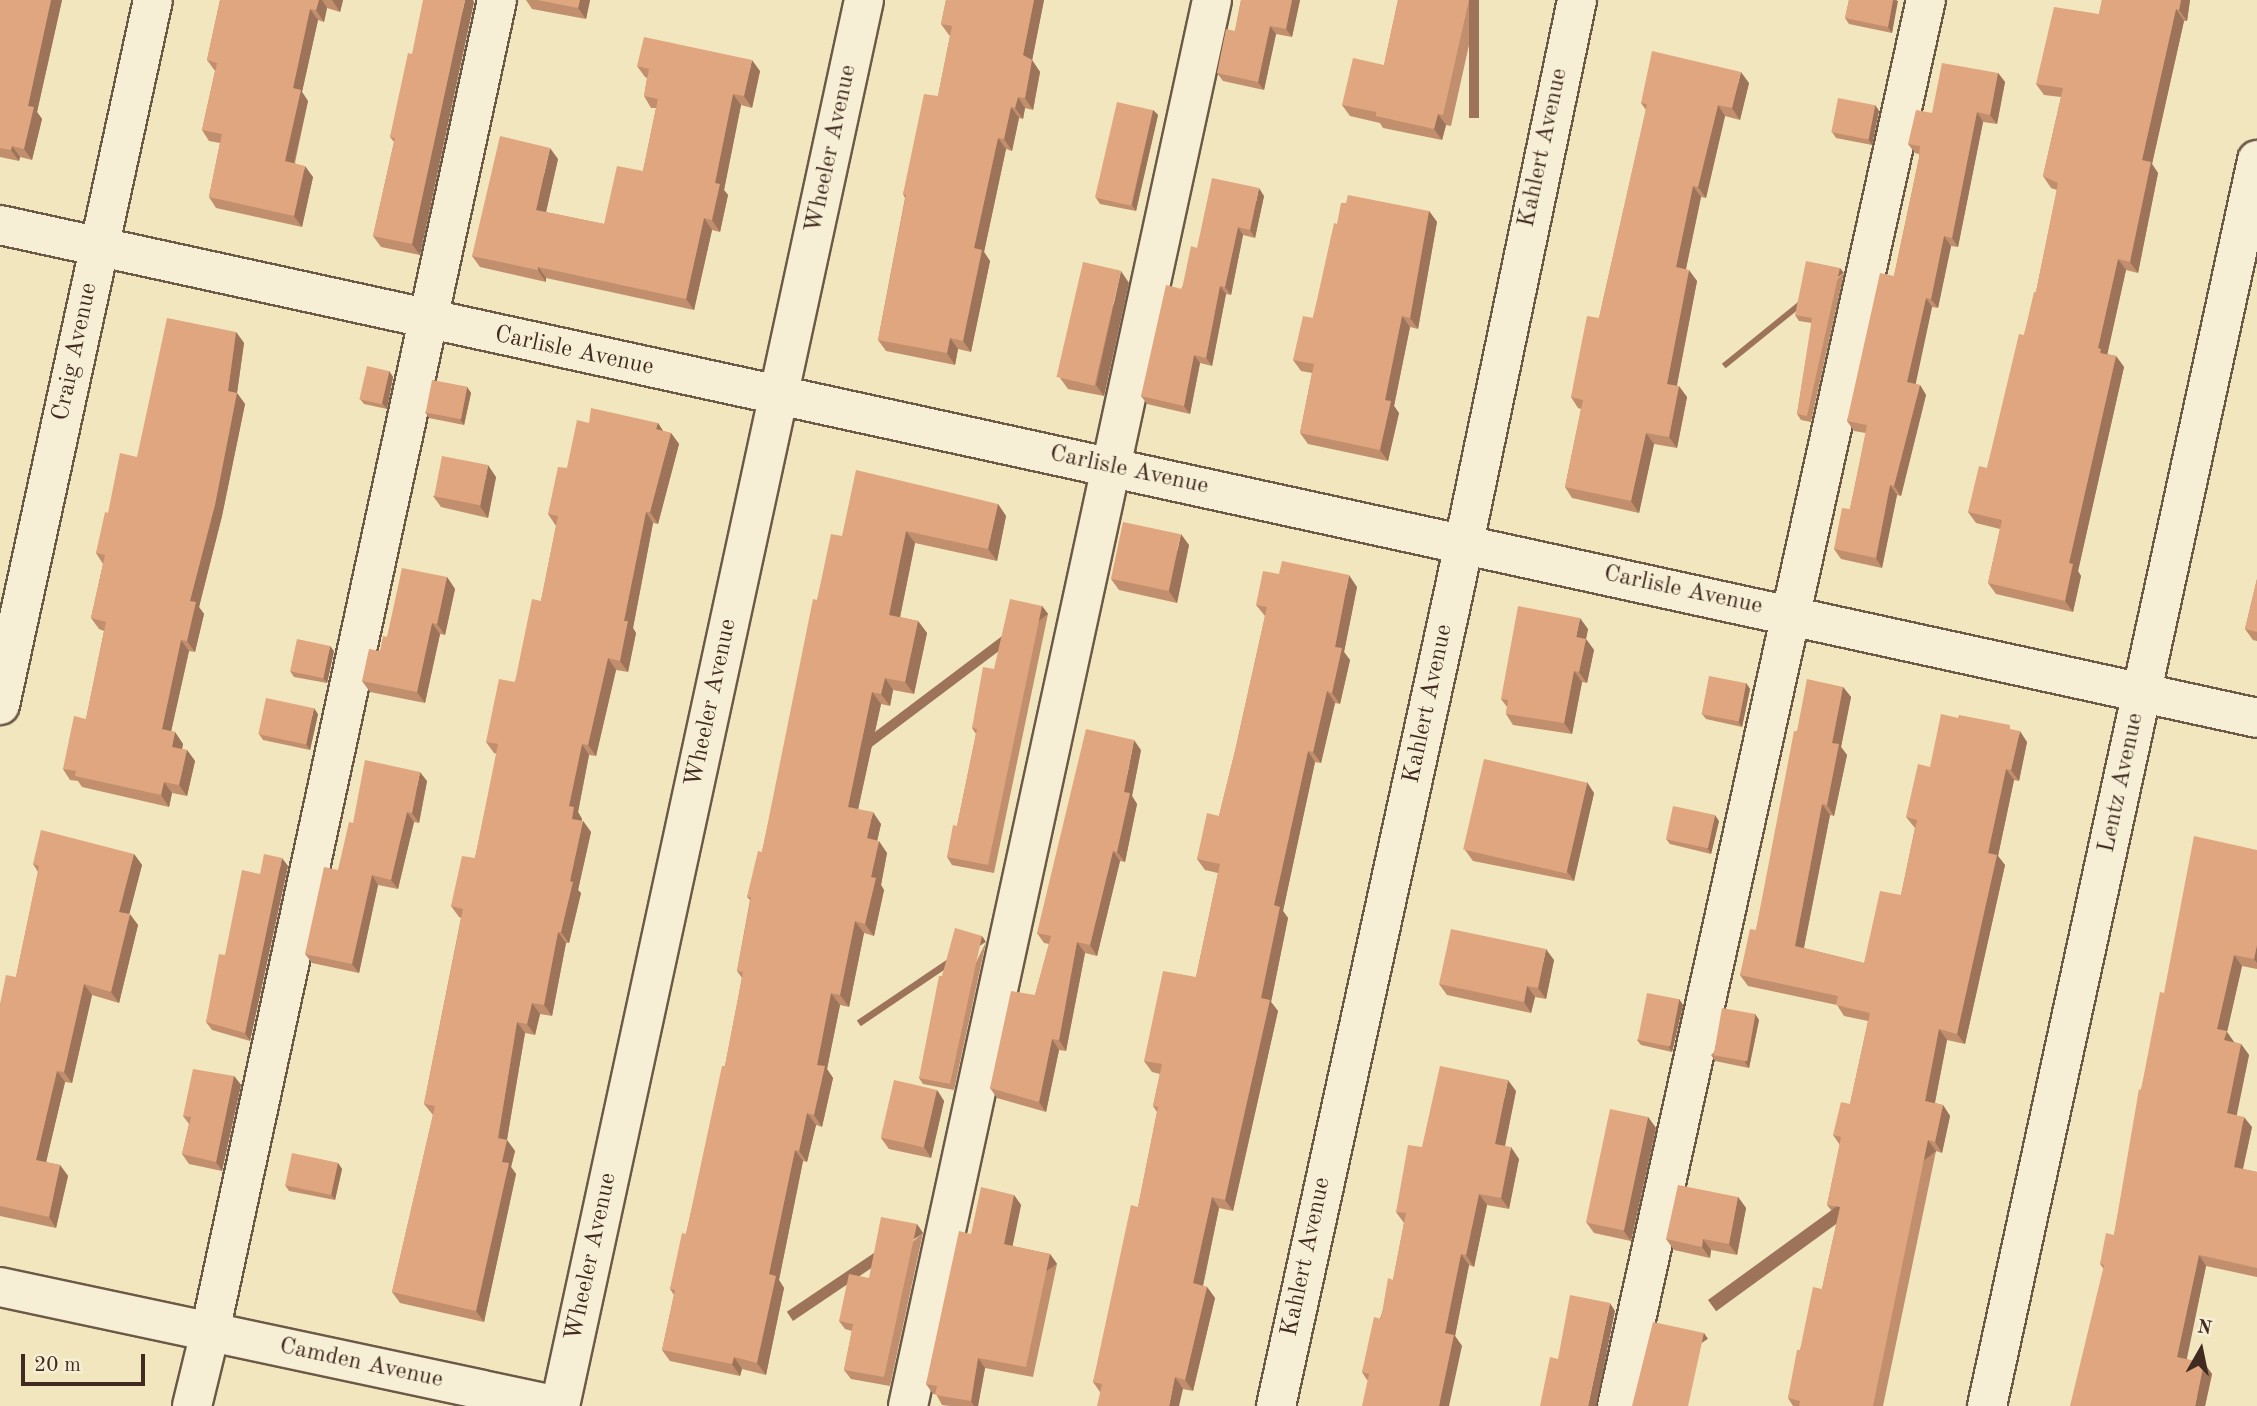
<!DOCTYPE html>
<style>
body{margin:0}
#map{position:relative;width:2257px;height:1406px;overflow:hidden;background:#f2e6bf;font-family:"Old Standard TT",serif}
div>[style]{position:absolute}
.roads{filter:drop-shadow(2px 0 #6d5948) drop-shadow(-2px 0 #6d5948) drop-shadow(0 2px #6d5948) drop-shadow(0 -2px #6d5948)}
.minor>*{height:38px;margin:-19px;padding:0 19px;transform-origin:19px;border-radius:19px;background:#f7efd5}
.wall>*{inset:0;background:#c18f6d}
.shaded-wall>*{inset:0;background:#9d7459;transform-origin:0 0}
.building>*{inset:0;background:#e0a67f;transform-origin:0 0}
span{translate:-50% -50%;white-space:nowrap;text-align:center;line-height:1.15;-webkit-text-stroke:5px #f7efd5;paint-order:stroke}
.street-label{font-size:24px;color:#412a20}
.north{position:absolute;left:2166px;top:1315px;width:70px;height:70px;-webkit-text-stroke:5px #f7efd5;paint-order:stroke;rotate:9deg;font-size:19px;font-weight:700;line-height:28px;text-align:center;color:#412a20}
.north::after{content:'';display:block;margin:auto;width:24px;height:32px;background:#412a20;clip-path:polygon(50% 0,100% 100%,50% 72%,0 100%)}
.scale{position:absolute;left:21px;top:1354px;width:124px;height:32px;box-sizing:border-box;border:4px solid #412a20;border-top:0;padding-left:9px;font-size:21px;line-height:24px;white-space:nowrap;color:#412a20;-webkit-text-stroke:5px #f7efd5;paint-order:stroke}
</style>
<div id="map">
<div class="roads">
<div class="minor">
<i style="left:0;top:225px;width:2310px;rotate:12.32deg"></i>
<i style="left:0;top:705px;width:721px;rotate:-77.76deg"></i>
<i style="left:0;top:1287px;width:571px;rotate:12.04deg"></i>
<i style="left:192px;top:1406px;width:76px;rotate:-76.3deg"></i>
<i style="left:210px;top:1332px;width:1363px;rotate:-77.84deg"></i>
<i style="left:560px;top:1406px;width:1438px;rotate:-77.8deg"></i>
<i style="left:908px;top:1406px;width:1438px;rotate:-77.8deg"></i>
<i style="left:1276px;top:1406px;width:834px;rotate:-77.68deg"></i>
<i style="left:1454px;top:591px;width:604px;rotate:-78.24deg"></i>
<i style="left:1617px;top:1406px;width:1440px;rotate:-77.61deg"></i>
<i style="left:1987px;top:1406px;width:1275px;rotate:-77.77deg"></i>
</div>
</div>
<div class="wall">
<i style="clip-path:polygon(0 0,62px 0,37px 112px,42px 119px,32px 160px,20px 157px,19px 161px,0 157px)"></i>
<i style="clip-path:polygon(220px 0,343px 0,340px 12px,327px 8px,324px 22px,318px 20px,302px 92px,308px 101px,295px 163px,313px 177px,302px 227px,216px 208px,209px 197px,220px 143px,209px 141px,202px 130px,215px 71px,207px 60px)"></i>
<i style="clip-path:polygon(526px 0,590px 0,586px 19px,532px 9px)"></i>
<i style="clip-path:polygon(946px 0,1044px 0,1032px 60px,1040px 72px,1033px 110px,1025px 108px,1023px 119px,1019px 118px,1012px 151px,1006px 149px,984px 252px,990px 261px,971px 352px,958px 349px,955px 365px,886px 351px,878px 340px,905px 198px,903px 194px,938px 96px,950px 36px,949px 35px,941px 24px)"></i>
<i style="clip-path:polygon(1241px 0,1300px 0,1292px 37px,1276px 34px,1264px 90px,1223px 81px,1217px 73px,1235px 31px)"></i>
<i style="clip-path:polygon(1398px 0,1479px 0,1451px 126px,1446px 125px,1442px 140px,1383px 128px,1380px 123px,1350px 116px,1342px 105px,1384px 65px)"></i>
<i style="clip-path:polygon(1849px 0,1897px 0,1892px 33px,1849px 24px,1845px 18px)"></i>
<i style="clip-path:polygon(2102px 0,2190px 0,2187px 21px,2184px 21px,2152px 164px,2158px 173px,2138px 273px,2126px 270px,2107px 354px,2116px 356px,2124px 367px,2078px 571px,2081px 576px,2073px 612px,1996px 594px,1988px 583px,2000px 529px,1976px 523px,1968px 512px,1987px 468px,2036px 292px,2057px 190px,2051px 188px,2043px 176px,2061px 97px,2044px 95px,2036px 84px,2099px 14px)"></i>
<i style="clip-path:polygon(474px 2px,420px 255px,381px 247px,373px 236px,394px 142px,390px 137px,412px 54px)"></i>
<i style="clip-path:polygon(637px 66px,760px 71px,752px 108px,741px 105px,724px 190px,728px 195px,720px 232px,712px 230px,694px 310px,546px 278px,546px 282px,480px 267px,472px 256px,558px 159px,546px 212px,604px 224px,643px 171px,656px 108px,651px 108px,644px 96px,647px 78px,645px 77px)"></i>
<i style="clip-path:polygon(1998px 73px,2005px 82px,1997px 124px,1983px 122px,1958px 247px,1951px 246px,1938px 308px,1932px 307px,1915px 384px,1920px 385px,1926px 395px,1901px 496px,1897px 495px,1882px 568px,1841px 559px,1834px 549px,1850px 509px,1866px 433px,1854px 431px,1847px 421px,1894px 276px,1919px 158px,1919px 154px,1915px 153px,1908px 144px,1932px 113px)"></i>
<i style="clip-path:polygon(1749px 83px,1740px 120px,1725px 116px,1706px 198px,1701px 197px,1686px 269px,1697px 281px,1677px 385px,1687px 397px,1677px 448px,1654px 444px,1639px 513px,1572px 498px,1565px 487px,1581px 409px,1578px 408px,1571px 397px,1599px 318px,1646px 110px,1641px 103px)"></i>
<i style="clip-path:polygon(1875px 105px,1879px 111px,1872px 145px,1836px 138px,1832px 132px)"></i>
<i style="clip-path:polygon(1153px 110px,1158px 115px,1136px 211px,1100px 204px,1096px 198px)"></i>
<i style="clip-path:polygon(1264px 196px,1255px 238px,1243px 235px,1231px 295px,1226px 294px,1212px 366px,1200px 363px,1190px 414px,1147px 404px,1141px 396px,1197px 248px)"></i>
<i style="clip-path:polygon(1429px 211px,1437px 222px,1418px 329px,1410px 327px,1394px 406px,1399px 413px,1388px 461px,1308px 444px,1300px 433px,1312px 373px,1301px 371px,1293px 360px,1313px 318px,1337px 224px)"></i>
<i style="clip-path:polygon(1844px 273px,1811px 422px,1801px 420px,1797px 414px,1812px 323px,1799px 321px,1795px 315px)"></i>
<i style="clip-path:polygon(1129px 283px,1104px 396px,1068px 389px,1060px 378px)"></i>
<i style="clip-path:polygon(236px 332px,244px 343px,237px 393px,245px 404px,222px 516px,199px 607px,204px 614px,195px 652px,189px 651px,171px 731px,175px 732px,183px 744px,182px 749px,187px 750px,195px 761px,187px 796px,172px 793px,169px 807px,82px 787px,78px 781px,70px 780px,63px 769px,86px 719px,104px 631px,99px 629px,91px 618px,103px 564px,96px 553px,137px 457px)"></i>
<i style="clip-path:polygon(389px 371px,393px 377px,387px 409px,364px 404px,360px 399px)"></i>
<i style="clip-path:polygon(467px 387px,471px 393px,464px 425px,429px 418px,425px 412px)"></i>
<i style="clip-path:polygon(589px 423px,658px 423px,663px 431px,671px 433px,679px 444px,658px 524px,653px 523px,633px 628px,636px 633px,628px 672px,616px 670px,596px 756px,589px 755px,578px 812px,582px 819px,582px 821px,583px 821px,591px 832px,578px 890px,581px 893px,569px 943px,566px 943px,552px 1016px,540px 1014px,535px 1035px,525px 1033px,507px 1140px,515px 1151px,511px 1167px,516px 1174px,484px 1322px,400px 1303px,392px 1292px,433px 1115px,424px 1104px,461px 918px,459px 917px,451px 906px,475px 858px,497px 754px,494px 753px,486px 742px,515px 682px,541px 601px,556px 526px,548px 514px,567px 468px)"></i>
<i style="clip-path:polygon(496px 477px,488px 518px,441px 507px,433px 496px)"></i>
<i style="clip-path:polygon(998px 504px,1006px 516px,997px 561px,915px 543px,900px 617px,918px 621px,927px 633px,914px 694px,893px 690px,890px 706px,881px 704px,858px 809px,881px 824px,877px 841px,887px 853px,881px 885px,884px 890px,874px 936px,864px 933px,849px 1007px,840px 1005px,827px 1069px,833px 1078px,822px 1127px,816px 1125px,807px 1162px,803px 1161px,779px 1280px,784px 1288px,766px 1375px,742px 1369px,740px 1376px,670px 1361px,662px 1350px,674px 1295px,670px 1289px,686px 1234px,725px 1066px,742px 978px,737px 971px,750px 900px,747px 897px,762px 852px,817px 600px,842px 536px)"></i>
<i style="clip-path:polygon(1189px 545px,1177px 603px,1119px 590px,1111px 579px)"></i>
<i style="clip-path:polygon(447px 577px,455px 589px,445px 635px,440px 634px,425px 703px,370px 692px,362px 681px,380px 651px,387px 637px)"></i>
<i style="clip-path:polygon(2257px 579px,2257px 641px,2253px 640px,2245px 629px)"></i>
<i style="clip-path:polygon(1357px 587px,1344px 652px,1350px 660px,1340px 704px,1335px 703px,1321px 763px,1315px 762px,1283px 911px,1288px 918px,1271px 1002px,1278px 1011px,1233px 1211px,1219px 1208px,1203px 1286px,1207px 1287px,1215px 1298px,1193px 1391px,1183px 1389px,1100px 1392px,1093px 1382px,1138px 1207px,1157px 1112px,1153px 1106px,1160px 1074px,1152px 1072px,1144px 1061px,1196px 977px,1218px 873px,1205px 870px,1197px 859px,1219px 816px,1235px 751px,1265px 616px,1256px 605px)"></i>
<i style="clip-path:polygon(1042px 606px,1048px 614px,994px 873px,952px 865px,947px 857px,957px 826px,976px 734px,972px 728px,994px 669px)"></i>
<i style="clip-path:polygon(1588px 629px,1586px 639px,1594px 650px,1587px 683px,1582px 682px,1572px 734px,1513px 725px,1506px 714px,1507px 707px,1501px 699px)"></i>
<i style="clip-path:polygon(334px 651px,327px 683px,294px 677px,290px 671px)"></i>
<i style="clip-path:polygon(1746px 683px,1750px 689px,1742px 727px,1706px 719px,1702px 714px)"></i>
<i style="clip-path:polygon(1843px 687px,1851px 697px,1841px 747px,1847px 755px,1834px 816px,1830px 815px,1804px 948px,1864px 963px,1901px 895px,1915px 828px,1906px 817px,1930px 767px,2013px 730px,2027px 742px,2019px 781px,2014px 780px,1998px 856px,2005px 865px,1965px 1044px,1947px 1040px,1935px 1103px,1943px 1105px,1950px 1116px,1942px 1153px,1936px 1151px,1883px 1406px,1793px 1406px,1788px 1398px,1800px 1350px,1822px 1289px,1838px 1216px,1835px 1215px,1827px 1205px,1840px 1145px,1833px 1135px,1850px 1104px,1868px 1021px,1844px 1016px,1837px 1005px,1748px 986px,1740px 975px,1756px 930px,1797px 731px)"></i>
<i style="clip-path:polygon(318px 714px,310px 750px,263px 740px,259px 734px)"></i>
<i style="clip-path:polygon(1141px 750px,1132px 796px,1137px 804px,1125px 862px,1120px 861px,1097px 956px,1085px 953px,1066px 1051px,1059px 1050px,1046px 1112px,997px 1098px,990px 1088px,1035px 995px,1049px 944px,1044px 943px,1037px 933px)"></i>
<i style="clip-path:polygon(427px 781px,419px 823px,414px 822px,398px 889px,378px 885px,359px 973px,312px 963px,305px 954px,338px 870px,353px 823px)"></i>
<i style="clip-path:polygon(1594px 793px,1574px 881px,1473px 861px,1465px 850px)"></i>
<i style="clip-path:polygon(1719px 821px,1711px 854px,1670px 844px,1666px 839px)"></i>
<i style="clip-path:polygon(2257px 850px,2257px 969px,2242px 966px,2227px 1032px,2234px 1042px,2241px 1044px,2249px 1055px,2236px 1115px,2252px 1127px,2243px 1169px,2257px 1172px,2257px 1277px,2206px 1266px,2186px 1359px,2204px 1363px,2212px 1374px,2205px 1406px,2100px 1264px,2114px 1235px,2141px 1090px,2164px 993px)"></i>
<i style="clip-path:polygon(134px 854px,142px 865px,129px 914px,138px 925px,119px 1003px,92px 995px,72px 1083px,65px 1082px,46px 1162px,60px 1165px,68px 1176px,56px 1228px,0 1216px,0 1004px,16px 977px,38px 872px,33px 864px)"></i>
<i style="clip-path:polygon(288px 866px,250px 1041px,212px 1030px,206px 1022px,225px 955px,260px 874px)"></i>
<i style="clip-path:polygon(986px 942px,954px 1090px,923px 1084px,919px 1078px)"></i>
<i style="clip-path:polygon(1554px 960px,1546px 999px,1535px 997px,1531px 1013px,1447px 995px,1439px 984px)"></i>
<i style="clip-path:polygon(1679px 999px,1683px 1005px,1672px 1052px,1641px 1045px,1637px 1040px)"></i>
<i style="clip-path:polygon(1755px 1014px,1759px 1020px,1749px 1068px,1715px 1061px,1711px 1055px)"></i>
<i style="clip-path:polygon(234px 1076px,241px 1085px,222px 1171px,189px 1164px,182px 1154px,189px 1124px,183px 1116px)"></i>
<i style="clip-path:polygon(937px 1090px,944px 1101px,931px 1158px,889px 1149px,881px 1138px)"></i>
<i style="clip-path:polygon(1516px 1091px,1505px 1146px,1519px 1159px,1509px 1209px,1487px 1205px,1474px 1267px,1469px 1265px,1455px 1336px,1462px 1346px,1367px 1380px,1362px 1372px,1393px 1280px,1404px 1223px,1396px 1212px,1422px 1147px)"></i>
<i style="clip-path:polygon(1648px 1117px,1656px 1128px,1631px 1241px,1594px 1233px,1586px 1222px)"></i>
<i style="clip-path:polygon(338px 1163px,342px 1169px,335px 1200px,289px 1191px,285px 1185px)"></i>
<i style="clip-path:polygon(1014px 1195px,1021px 1205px,1012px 1246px,1050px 1254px,1057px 1264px,1033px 1377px,985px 1368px,978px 1406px,950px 1406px,942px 1405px,936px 1394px,933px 1394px,926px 1384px,971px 1234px)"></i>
<i style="clip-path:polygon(1738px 1197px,1746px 1208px,1737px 1255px,1711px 1250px,1710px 1258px,1674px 1250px,1666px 1239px)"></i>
<i style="clip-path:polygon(923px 1233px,890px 1386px,851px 1379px,844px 1370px,852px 1331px,845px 1329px,839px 1321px,869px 1278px)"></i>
</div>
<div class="shaded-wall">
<i style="clip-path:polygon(51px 0,62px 0,37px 112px,42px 119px,32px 160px,24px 149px,28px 106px)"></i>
<i style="clip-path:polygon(319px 0,322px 0,327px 8px,324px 22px,316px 10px)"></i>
<i style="clip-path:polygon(332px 0,343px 0,340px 12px)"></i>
<i style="clip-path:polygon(465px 0,473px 0,474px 2px,420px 255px,412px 244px)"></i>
<i style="clip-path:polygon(580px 0,590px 0,586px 19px,578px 8px)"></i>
<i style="clip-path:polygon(1034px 0,1044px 0,1031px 66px,1023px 55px)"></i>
<i style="clip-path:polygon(1292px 0,1300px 0,1292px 37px,1286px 29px)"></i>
<i style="left:1469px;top:0;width:10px;height:118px"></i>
<i style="clip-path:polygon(1893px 0,1898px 1px,1892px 33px,1888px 27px)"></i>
<i style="clip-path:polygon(2181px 0,2190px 0,2187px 21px,2179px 10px)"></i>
<i style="clip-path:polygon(310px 9px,318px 20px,302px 92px,308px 101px,292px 172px,285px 161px,293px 88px)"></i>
<i style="clip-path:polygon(2176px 9px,2184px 21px,2152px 164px,2158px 173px,2138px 273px,2130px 262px,2142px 160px)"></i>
<i style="clip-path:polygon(1270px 26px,1276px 34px,1264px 90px,1258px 82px)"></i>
<i style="clip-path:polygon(752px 60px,760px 71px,752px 108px,744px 96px)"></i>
<i style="clip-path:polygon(1032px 60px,1040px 72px,1033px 110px,1025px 98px)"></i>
<i style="clip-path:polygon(1741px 72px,1749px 83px,1740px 120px,1732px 108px)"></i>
<i style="clip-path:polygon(1998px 73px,2005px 82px,1997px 124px,1990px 115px)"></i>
<i style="clip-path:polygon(733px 94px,741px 105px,724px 190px,728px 195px,720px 232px,712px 220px,715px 183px)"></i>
<i style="clip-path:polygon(1018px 97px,1025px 108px,1023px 119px,1015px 108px)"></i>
<i style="clip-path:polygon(1718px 105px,1725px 116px,1706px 198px,1698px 187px)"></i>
<i style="clip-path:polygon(1875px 105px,1879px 111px,1872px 145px,1868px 139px)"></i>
<i style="clip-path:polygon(1011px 107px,1019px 118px,1012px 151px,1004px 139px)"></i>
<i style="clip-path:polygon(1153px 110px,1158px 115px,1136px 211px,1132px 205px)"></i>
<i style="clip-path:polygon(1977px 112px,1983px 122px,1958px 247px,1952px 238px)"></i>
<i style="clip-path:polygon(1438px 114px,1446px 125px,1442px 140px,1434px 129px)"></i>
<i style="clip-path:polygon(998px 138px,1006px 149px,984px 252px,990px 261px,971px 352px,963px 341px,974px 248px)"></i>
<i style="clip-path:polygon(12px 146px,20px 157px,19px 161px,11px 150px)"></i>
<i style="clip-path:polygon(550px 148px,558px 159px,544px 221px,536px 210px)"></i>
<i style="clip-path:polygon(305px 166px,313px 177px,302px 227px,294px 216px)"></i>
<i style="clip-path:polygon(1693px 186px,1701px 197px,1684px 278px,1676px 267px)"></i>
<i style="clip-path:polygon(1259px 188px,1264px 196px,1255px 238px,1250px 230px)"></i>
<i style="clip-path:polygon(1429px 211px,1437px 222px,1418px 329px,1410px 318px)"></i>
<i style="clip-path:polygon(704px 218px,712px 230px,694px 310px,686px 299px)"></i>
<i style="clip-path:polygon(1238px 227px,1243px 235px,1231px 295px,1225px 287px)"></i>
<i style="clip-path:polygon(1944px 236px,1951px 246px,1938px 308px,1931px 299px)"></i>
<i style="clip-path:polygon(2118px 259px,2126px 270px,2107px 356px,2108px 364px,2098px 348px)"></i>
<i style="clip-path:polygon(538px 267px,546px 278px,546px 282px,538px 270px)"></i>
<i style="left:1840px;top:268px;width:6px;height:152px;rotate:51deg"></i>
<i style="clip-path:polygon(1689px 270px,1697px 281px,1675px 395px,1667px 384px)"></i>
<i style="clip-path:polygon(1121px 271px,1129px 283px,1104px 396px,1096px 385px)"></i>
<i style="clip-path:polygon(1220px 286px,1226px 294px,1212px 366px,1206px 358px)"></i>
<i style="clip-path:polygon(1926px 298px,1932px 307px,1914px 392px,1907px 382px)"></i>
<i style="clip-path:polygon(1402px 316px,1410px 327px,1394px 406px,1399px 413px,1388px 461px,1380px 450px,1385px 400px)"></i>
<i style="clip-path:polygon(236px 332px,244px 343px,237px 393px,245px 404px,222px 516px,199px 607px,204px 614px,195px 652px,187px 641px,190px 601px,228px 391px)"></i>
<i style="clip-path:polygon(950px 338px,958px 349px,955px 365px,947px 353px)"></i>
<i style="clip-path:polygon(1194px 355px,1200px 363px,1190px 414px,1184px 406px)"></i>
<i style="clip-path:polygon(2116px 356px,2124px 367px,2078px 571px,2081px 576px,2073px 612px,2065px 601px,2069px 563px)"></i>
<i style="clip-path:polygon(389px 371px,393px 377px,387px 409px,382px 403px)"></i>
<i style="clip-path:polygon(1920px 385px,1926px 395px,1901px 496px,1894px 486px)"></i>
<i style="clip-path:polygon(1679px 386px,1687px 397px,1677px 448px,1669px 437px)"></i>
<i style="clip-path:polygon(467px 387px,471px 393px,464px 425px,460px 419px)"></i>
<i style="clip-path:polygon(658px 423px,665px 434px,656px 429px)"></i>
<i style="clip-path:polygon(671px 433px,679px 444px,658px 524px,650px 512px)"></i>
<i style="clip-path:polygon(1646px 433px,1654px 444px,1639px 513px,1631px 501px)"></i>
<i style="clip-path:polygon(488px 465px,496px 477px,488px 518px,480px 506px)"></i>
<i style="clip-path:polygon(1890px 485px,1897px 495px,1882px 568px,1876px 558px)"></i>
<i style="clip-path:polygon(998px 504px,1006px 516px,997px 561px,988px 549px)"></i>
<i style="clip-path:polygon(646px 512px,653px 523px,633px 628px,636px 633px,628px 672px,620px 661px,624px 621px)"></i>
<i style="clip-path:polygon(906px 531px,915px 543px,898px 627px,889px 615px)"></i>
<i style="clip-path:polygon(1181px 534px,1189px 545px,1177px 603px,1169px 591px)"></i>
<i style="clip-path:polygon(1349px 575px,1357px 587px,1344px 652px,1350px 660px,1340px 704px,1332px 693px,1335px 647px)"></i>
<i style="clip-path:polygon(447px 577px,455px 589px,445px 635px,437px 624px)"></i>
<i style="left:1042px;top:606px;width:10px;height:265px;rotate:53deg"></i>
<i style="clip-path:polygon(1580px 618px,1588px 629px,1584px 648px,1576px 637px)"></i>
<i style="clip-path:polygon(918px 621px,927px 633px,914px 694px,905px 682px)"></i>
<i style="clip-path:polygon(432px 623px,440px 634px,425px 703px,417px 692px)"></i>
<i style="clip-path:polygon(1586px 639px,1594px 650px,1587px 683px,1579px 672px)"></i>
<i style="clip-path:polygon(181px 640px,189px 651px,169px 741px,162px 729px)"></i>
<i style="clip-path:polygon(330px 646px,334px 651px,327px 683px,323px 678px)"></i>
<i style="clip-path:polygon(608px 658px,616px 670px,596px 756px,588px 745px)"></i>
<i style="clip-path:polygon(1574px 671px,1582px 682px,1572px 734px,1564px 723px)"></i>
<i style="clip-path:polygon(885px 678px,893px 690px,890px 706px,881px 694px)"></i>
<i style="clip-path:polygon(1746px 683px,1750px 689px,1742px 727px,1738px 721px)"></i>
<i style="clip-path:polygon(1843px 687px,1851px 697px,1841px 747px,1847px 755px,1834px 816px,1827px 805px,1832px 743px)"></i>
<i style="clip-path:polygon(1327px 691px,1335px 703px,1321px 763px,1313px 752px)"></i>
<i style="clip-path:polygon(872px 692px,881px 704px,856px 819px,848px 807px)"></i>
<i style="clip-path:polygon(314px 708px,318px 714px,310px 750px,306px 744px)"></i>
<i style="clip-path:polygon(2020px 731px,2027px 742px,2019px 781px,2011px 770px)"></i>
<i style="clip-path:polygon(175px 732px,183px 744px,180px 758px,172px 747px)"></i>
<i style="clip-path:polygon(1134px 740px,1141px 750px,1132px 796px,1137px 804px,1125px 862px,1117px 852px,1124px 792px)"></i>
<i style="clip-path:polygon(582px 744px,589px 755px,578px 812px,582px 819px,580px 830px,572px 819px,569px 806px)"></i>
<i style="clip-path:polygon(187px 750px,195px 761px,187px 796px,179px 785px)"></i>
<i style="clip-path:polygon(1308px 751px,1315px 762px,1283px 911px,1288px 918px,1271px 1002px,1278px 1011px,1233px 1211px,1225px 1200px,1261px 998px,1274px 905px)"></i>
<i style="clip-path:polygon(2006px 769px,2014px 780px,1998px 856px,2005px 865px,1965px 1044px,1957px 1034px,1988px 853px)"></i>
<i style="clip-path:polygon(420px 772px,427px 781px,419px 823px,412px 813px)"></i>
<i style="clip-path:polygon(164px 782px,172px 793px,169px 807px,161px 795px)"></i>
<i style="clip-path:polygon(1587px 782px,1594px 793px,1574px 881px,1566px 870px)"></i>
<i style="clip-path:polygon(1822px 804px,1830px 815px,1802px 957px,1795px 946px)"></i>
<i style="clip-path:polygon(407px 812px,414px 822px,398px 889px,391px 880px)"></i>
<i style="clip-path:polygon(873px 812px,881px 824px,875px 850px,867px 838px)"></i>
<i style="clip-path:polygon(1715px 815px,1719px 821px,1711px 854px,1707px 848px)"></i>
<i style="clip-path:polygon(583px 821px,591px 832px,578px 890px,581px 893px,569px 943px,561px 932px,570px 881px)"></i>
<i style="clip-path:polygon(879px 841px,887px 853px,881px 885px,884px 890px,874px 936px,865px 924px,871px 877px)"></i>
<i style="clip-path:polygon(1113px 851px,1120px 861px,1097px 956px,1090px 945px)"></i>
<i style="clip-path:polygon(134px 854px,142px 865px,127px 923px,119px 912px)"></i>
<i style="clip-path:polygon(282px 858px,288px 866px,250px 1041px,245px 1033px)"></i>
<i style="clip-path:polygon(372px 875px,378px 885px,359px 973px,352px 964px)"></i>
<i style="clip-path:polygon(130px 914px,138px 925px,119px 1003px,111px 992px)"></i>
<i style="clip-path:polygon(855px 921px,864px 933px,849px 1007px,840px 995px)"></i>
<i style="clip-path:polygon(558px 932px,566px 943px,552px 1016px,544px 1005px)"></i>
<i style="left:982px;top:936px;width:7px;height:151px;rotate:56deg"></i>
<i style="clip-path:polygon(1077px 942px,1085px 953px,1066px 1051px,1059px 1040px)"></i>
<i style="clip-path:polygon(2257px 945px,2257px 963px,2254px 959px)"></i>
<i style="clip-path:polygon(1546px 949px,1554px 960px,1546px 999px,1538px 988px)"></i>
<i style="clip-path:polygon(2234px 955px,2242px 966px,2227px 1032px,2234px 1042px,2232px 1051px,2217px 1029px)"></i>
<i style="clip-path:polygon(84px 984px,92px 995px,72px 1083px,64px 1072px)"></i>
<i style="clip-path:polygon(1527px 986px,1535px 997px,1531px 1013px,1524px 1002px)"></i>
<i style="clip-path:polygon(831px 993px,840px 1005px,827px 1069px,833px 1078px,822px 1127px,814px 1115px,817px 1065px)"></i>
<i style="clip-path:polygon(1679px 999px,1683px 1005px,1672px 1052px,1668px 1046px)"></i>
<i style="clip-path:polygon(532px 1003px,540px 1014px,535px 1035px,527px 1024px)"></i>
<i style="clip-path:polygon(1755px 1014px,1759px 1020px,1749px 1068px,1745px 1062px)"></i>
<i style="clip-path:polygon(517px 1022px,525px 1033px,506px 1145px,507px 1140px,515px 1151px,511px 1167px,516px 1174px,484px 1322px,476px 1311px,502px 1162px,498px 1138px)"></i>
<i style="clip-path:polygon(1939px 1029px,1947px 1040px,1933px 1112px,1925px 1101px)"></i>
<i style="clip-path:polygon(1052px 1039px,1059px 1050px,1046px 1112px,1039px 1102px)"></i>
<i style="clip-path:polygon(2241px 1044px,2249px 1055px,2235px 1124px,2227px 1113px)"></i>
<i style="clip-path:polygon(57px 1071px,65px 1082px,44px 1171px,36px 1160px)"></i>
<i style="clip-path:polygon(234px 1076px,241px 1085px,222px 1171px,216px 1162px)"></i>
<i style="clip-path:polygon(1508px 1080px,1516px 1091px,1503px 1155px,1495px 1144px)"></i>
<i style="clip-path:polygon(937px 1090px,944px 1101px,931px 1158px,924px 1147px)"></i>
<i style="clip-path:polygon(1943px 1105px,1950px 1116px,1942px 1153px,1935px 1142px)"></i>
<i style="clip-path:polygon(807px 1113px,816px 1125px,807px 1162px,799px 1151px)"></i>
<i style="clip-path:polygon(1648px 1117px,1656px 1128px,1631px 1241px,1623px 1230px)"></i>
<i style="clip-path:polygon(2244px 1117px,2252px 1127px,2241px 1177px,2234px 1167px)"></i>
<i style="left:1928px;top:1140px;width:14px;height:272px;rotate:54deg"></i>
<i style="clip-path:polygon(1511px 1147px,1519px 1159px,1509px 1209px,1501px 1198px)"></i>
<i style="clip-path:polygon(795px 1150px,803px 1161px,779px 1280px,784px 1288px,766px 1375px,757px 1363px,769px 1274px)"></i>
<i style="clip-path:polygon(338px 1163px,342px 1169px,335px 1200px,331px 1194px)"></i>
<i style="clip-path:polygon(60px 1165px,68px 1176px,56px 1228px,49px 1217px)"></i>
<i style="clip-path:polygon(1479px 1194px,1487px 1205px,1474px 1267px,1466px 1255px)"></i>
<i style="clip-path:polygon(1014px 1195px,1021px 1205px,1011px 1254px,1004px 1244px)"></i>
<i style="clip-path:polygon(1212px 1197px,1219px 1208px,1201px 1295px,1193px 1283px)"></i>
<i style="clip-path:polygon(1738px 1197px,1746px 1208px,1737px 1255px,1729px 1244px)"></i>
<i style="left:917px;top:1224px;width:11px;height:157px;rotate:56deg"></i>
<i style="clip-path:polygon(1703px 1239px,1711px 1250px,1710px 1258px,1702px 1247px)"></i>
<i style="left:1050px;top:1254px;width:12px;height:116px;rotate:55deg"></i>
<i style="clip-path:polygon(1461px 1254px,1469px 1265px,1455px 1336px,1462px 1346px,1449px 1406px,1439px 1406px,1445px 1333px)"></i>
<i style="clip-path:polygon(2199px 1255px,2206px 1266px,2185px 1368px,2177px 1357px)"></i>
<i style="clip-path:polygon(1207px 1287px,1215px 1298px,1193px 1391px,1185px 1380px)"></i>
<i style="clip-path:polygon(1610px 1303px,1615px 1311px,1596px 1406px,1588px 1406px)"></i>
<i style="left:1704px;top:1333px;width:7px;height:75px;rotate:56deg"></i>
<i style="clip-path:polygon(734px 1357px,742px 1369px,740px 1376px,732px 1364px)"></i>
<i style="clip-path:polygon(978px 1358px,985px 1368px,978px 1406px,974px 1406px,971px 1401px)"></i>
<i style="clip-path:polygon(2204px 1363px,2212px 1374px,2205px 1406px,2195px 1406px)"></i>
<i style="clip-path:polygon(1175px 1377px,1183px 1389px,1179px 1406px,1169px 1406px)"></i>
</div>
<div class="building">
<i style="clip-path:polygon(0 0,51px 0,28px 106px,34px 107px,24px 149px,12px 146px,11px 150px,0 148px)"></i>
<i style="clip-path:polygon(220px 0,319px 0,316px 10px,310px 9px,293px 88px,301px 90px,285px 161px,305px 166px,294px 216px,209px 197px,222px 134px,202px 130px,217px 63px,207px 60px)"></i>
<i style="clip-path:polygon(423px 0,465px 0,412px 244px,373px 236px,395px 138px,390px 137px,397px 104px,408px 53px,412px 54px)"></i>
<i style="clip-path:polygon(537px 0,580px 0,578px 8px)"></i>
<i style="clip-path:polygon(946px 0,1034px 0,1023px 55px,1032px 60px,1025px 98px,1018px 97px,1015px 108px,1011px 107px,1004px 139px,998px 138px,974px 248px,982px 250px,963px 341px,950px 338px,947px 353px,878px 340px,906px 195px,903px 194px,924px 94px,938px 96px,952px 26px,941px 24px)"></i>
<i style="clip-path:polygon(1241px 0,1292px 0,1286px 29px,1270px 26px,1258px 82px,1217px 73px,1226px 29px,1235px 31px)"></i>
<i style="clip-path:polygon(1398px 0,1469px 0,1443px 115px,1438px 114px,1434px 129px,1376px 116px,1376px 112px,1342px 105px,1353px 58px,1384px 65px)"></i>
<i style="clip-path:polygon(1849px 0,1893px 0,1888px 27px,1845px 18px)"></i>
<i style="clip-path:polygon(2102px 0,2181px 0,2179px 10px,2176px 9px,2142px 160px,2151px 162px,2130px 262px,2118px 259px,2098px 348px,2101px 349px,2100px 353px,2116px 356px,2069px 563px,2073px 564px,2065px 601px,1988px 583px,2002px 520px,1968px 512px,1979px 466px,1987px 468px,2019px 334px,2024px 335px,2034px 292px,2036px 292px,2058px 183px,2043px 176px,2063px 88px,2036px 84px,2054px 7px,2099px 14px)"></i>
<i style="clip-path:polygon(644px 37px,752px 60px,744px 96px,733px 94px,715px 183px,720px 184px,712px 220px,704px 218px,686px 299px,538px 267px,538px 270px,472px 256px,500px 136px,550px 148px,536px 210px,604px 224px,617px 166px,643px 171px,658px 99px,644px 96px,649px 69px,637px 66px)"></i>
<i style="clip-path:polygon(1652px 51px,1741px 72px,1732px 108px,1718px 105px,1698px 187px,1693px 186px,1676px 267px,1689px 270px,1667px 384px,1679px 386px,1669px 437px,1646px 433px,1631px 501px,1565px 487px,1583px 400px,1571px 397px,1577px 366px,1587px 316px,1599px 318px,1647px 104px,1641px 103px)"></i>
<i style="clip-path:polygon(1942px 63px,1998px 73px,1990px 115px,1977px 112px,1952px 238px,1944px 236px,1931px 299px,1926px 298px,1907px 382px,1920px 385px,1894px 486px,1890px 485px,1876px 558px,1834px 549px,1842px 508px,1850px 509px,1867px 425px,1847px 421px,1880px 273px,1894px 276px,1919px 158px,1920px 146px,1908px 144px,1916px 110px,1932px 113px)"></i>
<i style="left:1838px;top:98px;width:38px;height:35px;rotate:11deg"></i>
<i style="left:1117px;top:102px;width:37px;height:98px;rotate:13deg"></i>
<i style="clip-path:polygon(1212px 178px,1259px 188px,1250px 230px,1238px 227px,1225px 287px,1220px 286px,1206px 358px,1194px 355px,1184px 406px,1141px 396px,1166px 285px,1182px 289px,1191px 246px,1197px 248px)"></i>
<i style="clip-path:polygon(1348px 195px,1429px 211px,1410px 318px,1402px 316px,1385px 400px,1391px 401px,1380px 450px,1300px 433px,1314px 364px,1293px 360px,1303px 316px,1313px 318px,1334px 223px,1337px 224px,1341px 203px,1346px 203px)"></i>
<i style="clip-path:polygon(1806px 261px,1840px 268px,1807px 416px,1797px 414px,1812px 318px,1795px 315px)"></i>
<i style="left:1083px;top:262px;width:39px;height:118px;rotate:13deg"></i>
<i style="clip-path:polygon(167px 318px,236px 332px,228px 391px,237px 393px,215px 505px,190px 601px,196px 602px,187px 641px,181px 640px,162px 729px,175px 732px,172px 747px,187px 750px,179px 785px,164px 782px,161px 795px,75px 776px,76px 771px,63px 769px,74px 716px,86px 719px,106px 622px,91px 618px,105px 555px,96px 553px,105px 512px,108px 513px,120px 453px,137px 457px)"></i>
<i style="left:367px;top:366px;width:23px;height:34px;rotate:13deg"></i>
<i style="left:432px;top:380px;width:36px;height:33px;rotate:11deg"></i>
<i style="clip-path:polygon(591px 408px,658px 423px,656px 429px,671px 433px,650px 512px,646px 512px,624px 621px,628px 621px,620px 661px,608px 658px,588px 745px,582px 744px,569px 806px,574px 807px,572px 819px,583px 821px,570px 881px,573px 882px,561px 932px,558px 932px,544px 1005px,532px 1003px,527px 1024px,517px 1022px,498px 1138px,507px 1140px,502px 1162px,509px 1163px,476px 1311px,392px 1292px,435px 1106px,424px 1104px,463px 909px,451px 906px,462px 856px,475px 858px,498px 744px,486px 742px,499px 679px,515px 682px,532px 599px,541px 601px,558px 516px,548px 514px,558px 467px,567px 468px,577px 420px,589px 423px)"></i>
<i style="left:442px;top:456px;width:47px;height:41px;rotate:11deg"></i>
<i style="clip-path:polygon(856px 470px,998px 504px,988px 549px,906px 531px,889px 615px,918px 621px,905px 682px,885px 678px,881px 694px,872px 692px,848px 807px,873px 812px,867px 838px,879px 841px,871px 877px,876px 878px,865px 924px,855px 921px,840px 995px,831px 993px,817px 1065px,825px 1066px,814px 1115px,807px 1113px,799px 1151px,795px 1150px,769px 1274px,776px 1276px,757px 1363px,734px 1357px,732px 1364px,662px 1350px,675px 1290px,670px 1289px,682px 1233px,686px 1234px,722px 1066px,725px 1066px,743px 972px,737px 971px,751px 897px,747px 897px,758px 851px,762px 852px,813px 599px,817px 600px,831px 534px,842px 536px)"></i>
<i style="left:1123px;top:522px;width:59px;height:58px;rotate:12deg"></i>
<i style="clip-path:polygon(1282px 561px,1349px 575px,1335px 647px,1342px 648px,1332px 693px,1327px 691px,1313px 752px,1308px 751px,1274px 905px,1280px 907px,1261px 998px,1270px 1000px,1225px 1200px,1212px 1197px,1193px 1283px,1207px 1287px,1185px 1380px,1175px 1377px,1169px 1406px,1097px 1406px,1102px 1384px,1093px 1382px,1131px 1205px,1138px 1207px,1158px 1107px,1153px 1106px,1162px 1064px,1144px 1061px,1163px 971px,1196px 977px,1220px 864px,1197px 859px,1207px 813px,1219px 816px,1235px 751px,1267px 607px,1256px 605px,1263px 571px,1279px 574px)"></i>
<i style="clip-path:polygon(402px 568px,447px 577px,437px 624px,432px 623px,417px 692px,362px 681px,369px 649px,380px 651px,383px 636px,387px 637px)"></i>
<i style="clip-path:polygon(2257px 579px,2257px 632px,2245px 629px)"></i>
<i style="clip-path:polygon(1010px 599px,1042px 606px,988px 865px,947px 857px,953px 825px,957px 826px,977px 729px,972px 728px,983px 667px,994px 669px)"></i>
<i style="clip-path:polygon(1518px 606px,1580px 618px,1576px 637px,1586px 639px,1579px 672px,1574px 671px,1564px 723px,1506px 714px,1508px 700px,1501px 699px)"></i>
<i style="left:297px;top:639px;width:34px;height:33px;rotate:12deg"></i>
<i style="left:1709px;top:676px;width:38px;height:39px;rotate:11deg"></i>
<i style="clip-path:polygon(1807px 679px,1843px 687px,1832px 743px,1839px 744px,1827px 805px,1822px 804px,1795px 946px,1864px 963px,1880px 891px,1901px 895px,1917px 820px,1906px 817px,1918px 764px,1930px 767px,1941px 714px,1958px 718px,1959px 715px,2010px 725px,2010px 729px,2020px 731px,2011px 770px,2006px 769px,1988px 853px,1997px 855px,1957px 1034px,1939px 1029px,1925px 1101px,1943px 1105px,1935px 1142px,1928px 1140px,1873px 1406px,1799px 1406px,1800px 1401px,1788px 1398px,1797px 1350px,1800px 1350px,1813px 1287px,1822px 1289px,1840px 1207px,1827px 1205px,1841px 1137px,1833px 1135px,1841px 1102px,1850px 1104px,1870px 1013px,1836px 1005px,1838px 996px,1740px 975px,1750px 929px,1756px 930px,1794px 731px,1797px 731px)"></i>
<i style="left:266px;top:698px;width:49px;height:37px;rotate:12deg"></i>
<i style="clip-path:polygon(1086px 729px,1134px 740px,1124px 792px,1130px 793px,1117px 852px,1113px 851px,1090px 945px,1077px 942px,1059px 1040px,1052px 1039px,1039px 1102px,990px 1088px,1011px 991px,1035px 995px,1051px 936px,1037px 933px)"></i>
<i style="left:1484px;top:759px;width:106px;height:93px;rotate:13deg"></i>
<i style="clip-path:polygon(365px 760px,420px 772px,412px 813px,407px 812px,391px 880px,372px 875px,352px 964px,305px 954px,324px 867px,338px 870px,349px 822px,353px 823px)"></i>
<i style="left:1673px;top:806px;width:43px;height:34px;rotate:12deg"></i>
<i style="clip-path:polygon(41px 830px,134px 854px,119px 912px,130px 914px,111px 992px,84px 984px,64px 1072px,57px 1071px,36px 1160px,60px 1165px,49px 1217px,0 1206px,0 1004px,6px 975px,16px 977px,39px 866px,33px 864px)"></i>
<i style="clip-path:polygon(2194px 836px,2257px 850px,2257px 945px,2254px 959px,2234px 955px,2217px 1029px,2227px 1031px,2224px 1040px,2241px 1044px,2227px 1113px,2244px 1117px,2234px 1167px,2257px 1172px,2257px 1268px,2199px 1255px,2177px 1357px,2204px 1363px,2195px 1406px,2070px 1406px,2104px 1265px,2100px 1264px,2106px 1233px,2114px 1235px,2139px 1089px,2141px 1090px,2160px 992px,2164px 993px)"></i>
<i style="clip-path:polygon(264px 854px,282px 858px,245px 1033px,206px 1022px,219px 954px,225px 955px,242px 870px,260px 874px)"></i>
<i style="clip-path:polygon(955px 928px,982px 936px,950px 1084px,919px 1078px,939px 976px,942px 976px)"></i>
<i style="clip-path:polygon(1451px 929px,1546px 949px,1538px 988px,1527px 986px,1524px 1002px,1439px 984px)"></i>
<i style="left:1647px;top:993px;width:33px;height:48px;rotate:11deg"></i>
<i style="left:1722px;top:1008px;width:34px;height:48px;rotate:10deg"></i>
<i style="clip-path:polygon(1440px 1066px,1508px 1080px,1495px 1144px,1511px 1147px,1501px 1198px,1479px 1194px,1466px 1255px,1461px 1254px,1445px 1333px,1454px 1335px,1439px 1406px,1362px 1406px,1369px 1374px,1362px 1372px,1374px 1317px,1381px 1319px,1388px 1278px,1393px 1280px,1406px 1213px,1396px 1212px,1408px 1145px,1422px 1147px)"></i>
<i style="clip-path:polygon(193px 1069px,234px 1076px,216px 1162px,182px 1154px,191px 1117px,183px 1116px)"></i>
<i style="left:894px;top:1080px;width:44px;height:59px;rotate:13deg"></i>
<i style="left:1610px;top:1109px;width:39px;height:116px;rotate:12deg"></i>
<i style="left:292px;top:1153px;width:47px;height:33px;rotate:12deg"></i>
<i style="clip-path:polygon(1678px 1185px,1738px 1197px,1729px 1244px,1703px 1239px,1702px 1247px,1666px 1239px)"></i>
<i style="clip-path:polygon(981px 1187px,1014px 1195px,1004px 1244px,1050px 1254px,1026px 1367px,978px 1358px,971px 1401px,935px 1395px,937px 1386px,926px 1384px,959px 1231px,971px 1234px)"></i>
<i style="clip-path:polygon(881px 1217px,917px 1224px,884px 1377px,844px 1370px,853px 1324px,839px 1321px,849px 1274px,869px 1278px)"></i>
<i style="clip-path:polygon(1570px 1295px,1610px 1303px,1588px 1406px,1540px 1406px,1550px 1357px,1558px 1359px)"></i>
<i style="clip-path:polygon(1653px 1322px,1704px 1333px,1688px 1406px,1632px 1406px)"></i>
</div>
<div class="street-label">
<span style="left:1544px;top:148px;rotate:-78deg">Kahlert Avenue</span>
<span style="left:832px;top:149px;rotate:-78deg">Wheeler Avenue</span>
<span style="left:76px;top:352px;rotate:-78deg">Craig Avenue</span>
<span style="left:574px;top:352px;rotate:12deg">Carlisle Avenue</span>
<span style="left:1129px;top:471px;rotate:12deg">Carlisle Avenue</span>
<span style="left:1683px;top:591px;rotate:12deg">Carlisle Avenue</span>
<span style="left:712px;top:703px;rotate:-78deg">Wheeler Avenue</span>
<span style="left:1429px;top:704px;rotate:-78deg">Kahlert Avenue</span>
<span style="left:2122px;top:783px;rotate:-78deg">Lentz Avenue</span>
<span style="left:592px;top:1257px;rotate:-78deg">Wheeler Avenue</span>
<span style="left:1307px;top:1257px;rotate:-78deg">Kahlert Avenue</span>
<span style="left:361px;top:1364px;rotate:12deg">Camden Avenue</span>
</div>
<div class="north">N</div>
<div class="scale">20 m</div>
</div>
